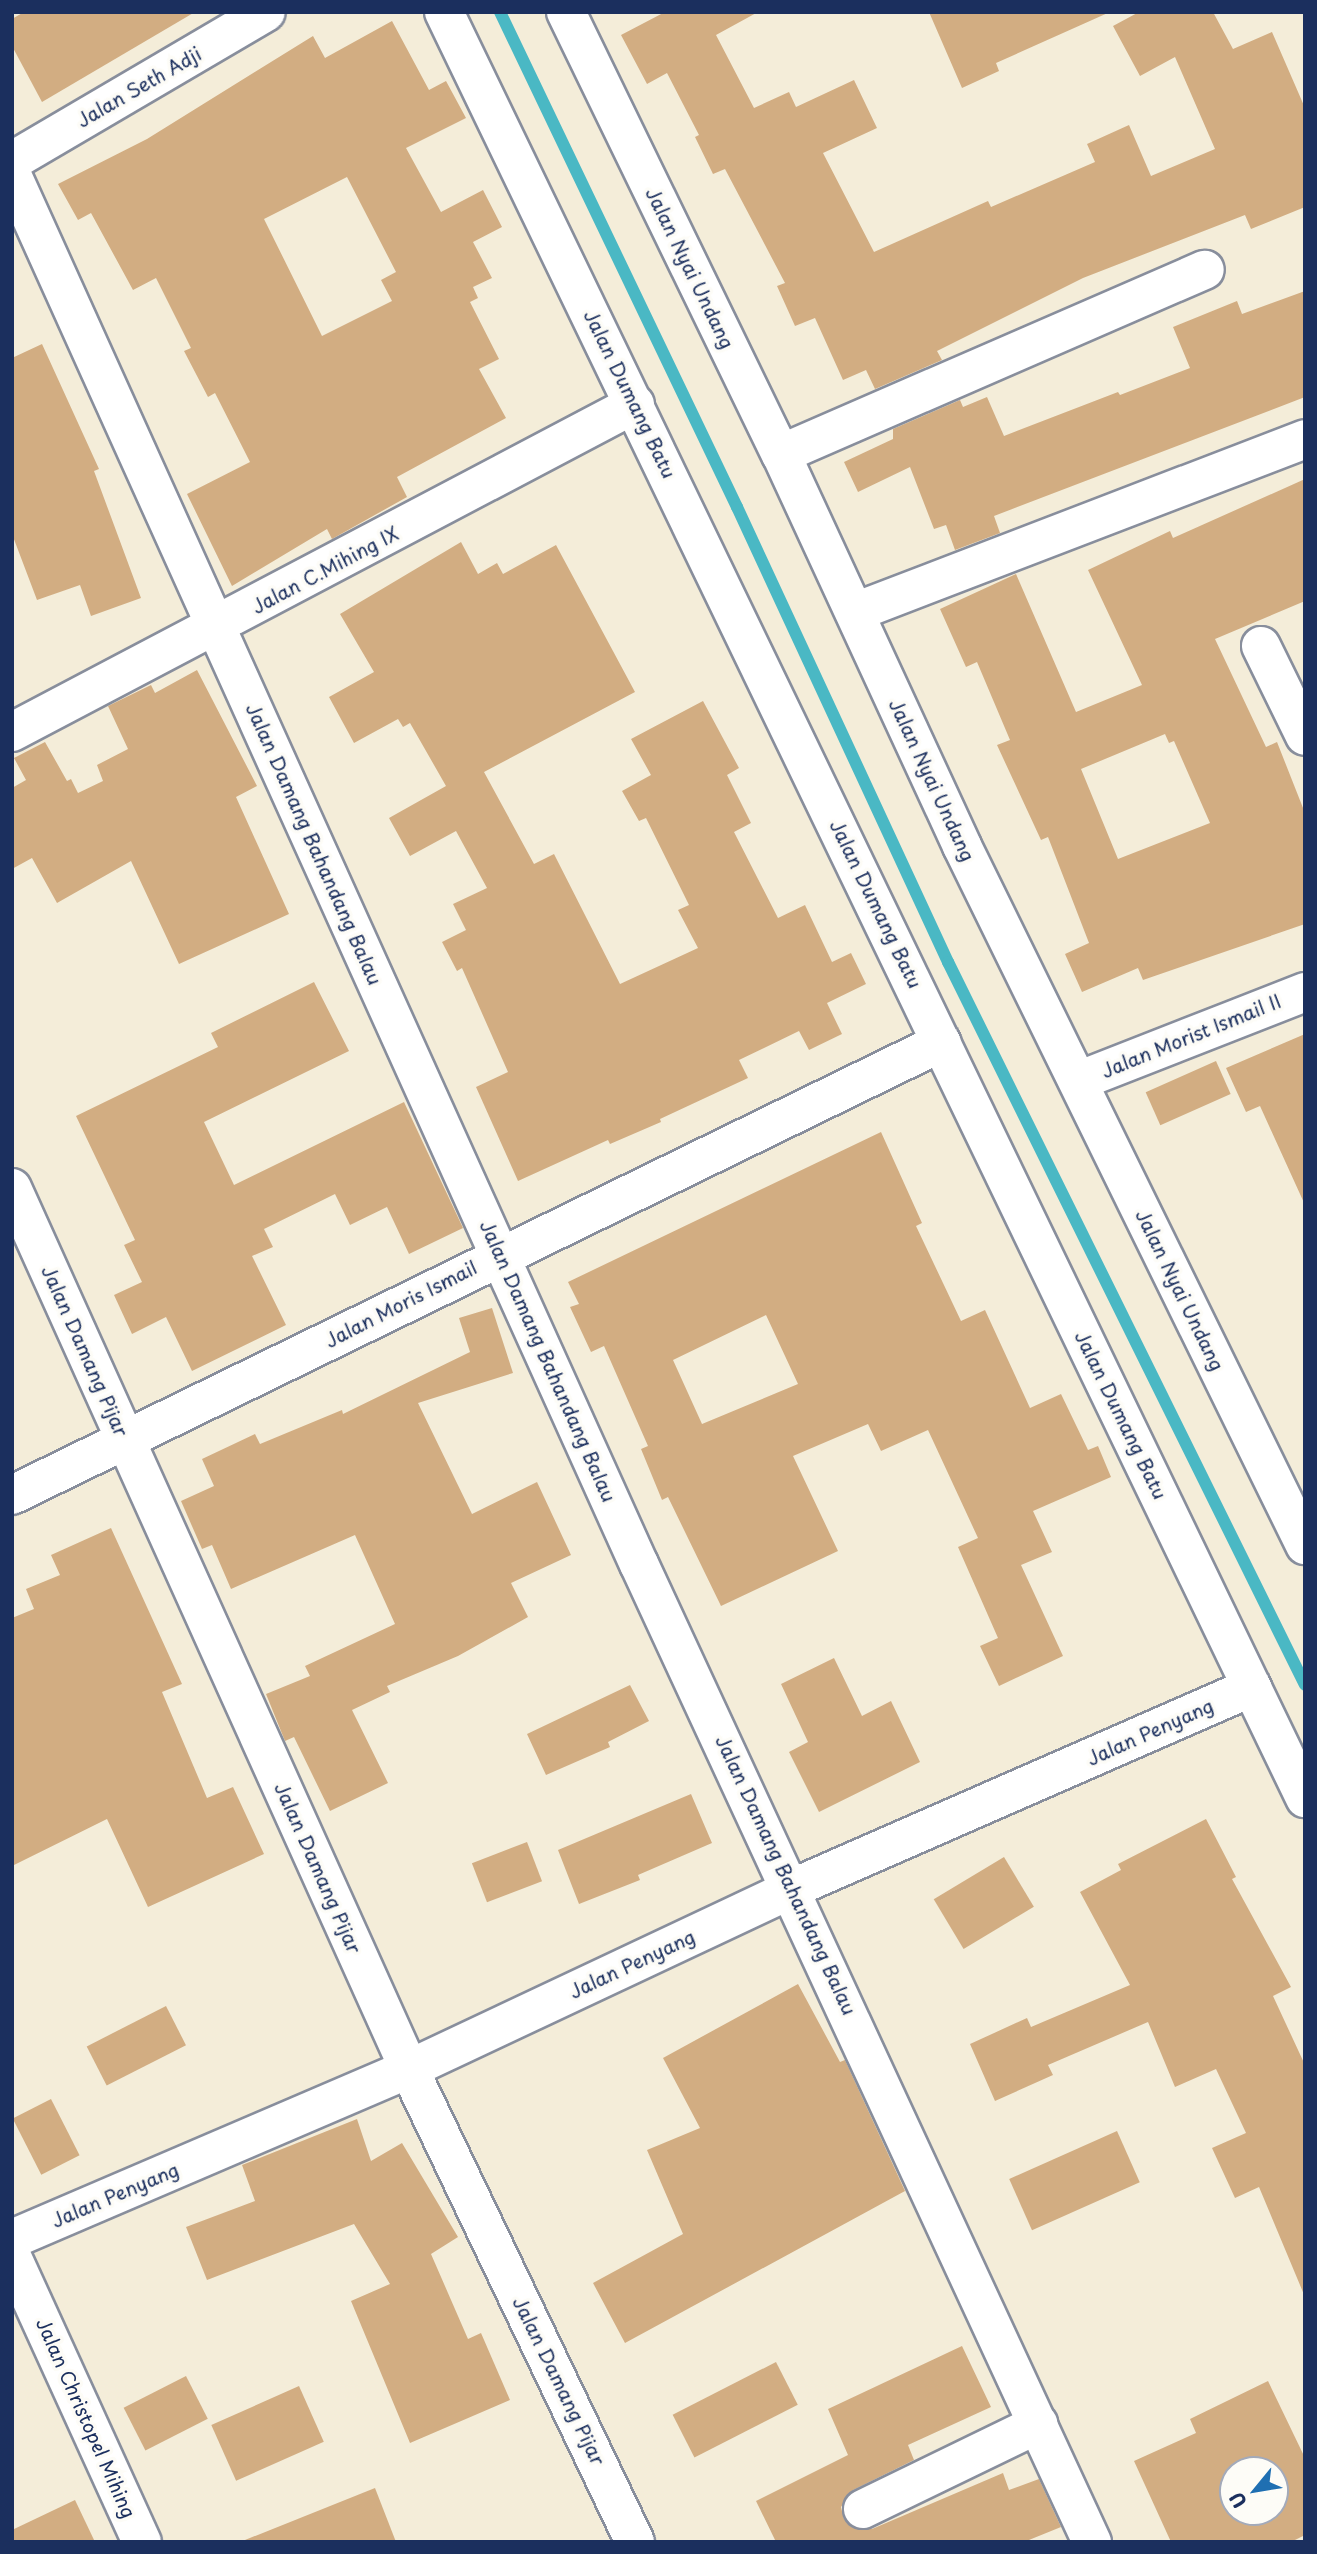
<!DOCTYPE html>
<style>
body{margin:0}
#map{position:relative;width:1317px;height:2554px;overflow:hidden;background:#f4edd9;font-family:"Playpen Sans",sans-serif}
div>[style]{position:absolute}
.stream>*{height:12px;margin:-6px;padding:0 6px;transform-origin:6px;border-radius:6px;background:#4ab8c4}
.building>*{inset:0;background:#d2ad82;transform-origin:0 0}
.roads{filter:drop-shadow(2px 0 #888e9c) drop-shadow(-2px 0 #888e9c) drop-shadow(0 2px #888e9c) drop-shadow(0 -2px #888e9c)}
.minor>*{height:38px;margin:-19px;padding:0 19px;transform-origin:19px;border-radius:19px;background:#fff}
span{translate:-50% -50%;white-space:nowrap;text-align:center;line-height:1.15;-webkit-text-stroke:7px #fdfcf7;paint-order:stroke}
.street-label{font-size:19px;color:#1b2f5e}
.frame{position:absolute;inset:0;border:14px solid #1b2f5e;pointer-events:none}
.north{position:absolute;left:1219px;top:2456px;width:70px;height:70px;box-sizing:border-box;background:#fdfcf7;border:2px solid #a3aaba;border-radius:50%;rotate:240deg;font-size:19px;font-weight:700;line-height:28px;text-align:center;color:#1b2f5e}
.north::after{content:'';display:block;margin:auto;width:24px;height:32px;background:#1f6fb2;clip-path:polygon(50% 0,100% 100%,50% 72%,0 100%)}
</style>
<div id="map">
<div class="stream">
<i style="left:500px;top:12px;width:549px;rotate:64.42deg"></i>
<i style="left:737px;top:507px;width:502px;rotate:65.12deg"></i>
<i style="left:948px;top:962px;width:806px;rotate:63.72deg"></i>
</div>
<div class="building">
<i style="clip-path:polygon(24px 12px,195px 12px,42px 102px,12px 46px,12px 19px)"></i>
<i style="clip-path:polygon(665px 12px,758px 12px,716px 35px,754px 108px,789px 92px,796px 107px,854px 80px,877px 128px,823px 153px,874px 252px,988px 201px,991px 207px,1095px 162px,1087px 144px,1129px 125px,1151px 176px,1215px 149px,1175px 57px,1140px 76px,1113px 26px,1139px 12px,1213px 12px,1233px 49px,1272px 32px,1305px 108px,1305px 207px,1251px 229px,1245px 215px,1083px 278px,937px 351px,942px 360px,875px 389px,866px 370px,843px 380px,815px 318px,795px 326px,777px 286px,785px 283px,725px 169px,713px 174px,695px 137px,699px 135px,667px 73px,647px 84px,621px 35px)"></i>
<i style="clip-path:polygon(929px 12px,1110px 12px,996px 63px,999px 71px,962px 88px)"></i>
<i style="clip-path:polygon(evenodd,392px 21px,429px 90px,446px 81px,466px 118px,406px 148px,441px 212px,483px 190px,502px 227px,473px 242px,492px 278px,473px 287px,478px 298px,470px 302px,499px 359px,479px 369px,506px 418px,397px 477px,407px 497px,332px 539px,327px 529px,232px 586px,187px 494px,250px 462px,215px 393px,208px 397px,184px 351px,191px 348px,156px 278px,133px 290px,91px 213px,78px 220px,58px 184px,147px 139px,313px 36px,325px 58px,392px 21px,347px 177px,396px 272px,381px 280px,392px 301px,322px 336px,264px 219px,347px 177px)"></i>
<i style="clip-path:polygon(1305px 291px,1305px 397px,994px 516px,1000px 533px,955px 550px,946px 525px,934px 529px,910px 467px,858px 492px,844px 462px,893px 439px,893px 429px,960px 400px,963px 407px,987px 397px,1004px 436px,1118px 392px,1120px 395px,1190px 368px,1173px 327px,1237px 301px,1242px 314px)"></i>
<i style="clip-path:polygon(42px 344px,99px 469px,94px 471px,141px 598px,91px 616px,80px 585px,37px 600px,12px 534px,12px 358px)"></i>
<i style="clip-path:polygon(evenodd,1305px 479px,1305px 601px,1215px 639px,1266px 747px,1277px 742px,1305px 813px,1305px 924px,1143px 980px,1138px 968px,1082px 992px,1065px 954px,1089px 943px,1048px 837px,1041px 840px,997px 745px,1010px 740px,977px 662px,966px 667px,940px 609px,1016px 574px,1076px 712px,1142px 685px,1088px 570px,1170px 531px,1173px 538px,1305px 479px,1165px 734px,1169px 743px,1174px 741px,1210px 823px,1118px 859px,1081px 769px,1165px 734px)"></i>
<i style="clip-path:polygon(461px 542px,478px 574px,497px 563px,503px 574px,556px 545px,635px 692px,484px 772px,534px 864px,554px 854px,620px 984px,698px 948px,678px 910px,689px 905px,646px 818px,639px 821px,622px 791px,651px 775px,631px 739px,703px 701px,739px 768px,727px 775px,751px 823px,734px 832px,778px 918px,805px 905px,832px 962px,851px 953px,866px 984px,827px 1003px,842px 1034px,809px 1050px,799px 1031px,739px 1060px,748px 1078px,660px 1119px,661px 1122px,610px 1144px,608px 1140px,518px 1181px,476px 1087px,508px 1072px,462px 968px,457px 971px,442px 942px,466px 930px,453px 904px,487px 888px,456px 831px,410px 856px,389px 818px,446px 786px,410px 723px,403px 727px,398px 719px,354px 743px,329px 697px,374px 672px,340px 614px)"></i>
<i style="clip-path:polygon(197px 670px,257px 786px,236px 797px,289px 914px,179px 964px,131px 861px,57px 903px,32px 858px,12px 869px,12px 788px,26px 780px,14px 758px,45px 742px,67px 781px,71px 779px,78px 793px,103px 781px,97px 765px,128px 749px,108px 706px,151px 685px,155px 693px)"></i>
<i style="clip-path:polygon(314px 982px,349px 1051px,204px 1122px,234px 1185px,404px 1102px,463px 1228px,409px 1254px,387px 1207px,350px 1225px,335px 1194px,264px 1229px,273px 1247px,252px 1256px,286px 1325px,192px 1371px,166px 1317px,132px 1334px,114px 1295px,142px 1282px,124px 1245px,135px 1240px,76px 1116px,218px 1047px,211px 1033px)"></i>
<i style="clip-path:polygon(1305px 1034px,1305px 1205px,1260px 1106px,1246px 1112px,1226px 1068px)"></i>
<i style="left:1216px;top:1061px;width:36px;height:77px;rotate:66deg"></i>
<i style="clip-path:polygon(evenodd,881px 1132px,922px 1223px,916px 1226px,961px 1321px,985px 1310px,1030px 1408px,1061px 1394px,1088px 1450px,1098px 1446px,1111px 1477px,1033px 1511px,1052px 1552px,1021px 1565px,1063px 1656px,999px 1686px,980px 1646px,998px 1638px,958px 1547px,978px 1538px,928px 1430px,881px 1451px,868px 1424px,793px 1456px,838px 1551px,721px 1606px,668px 1497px,662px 1500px,641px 1449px,648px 1446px,604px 1346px,591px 1352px,570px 1307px,579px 1304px,568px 1282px,881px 1132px,766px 1315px,798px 1384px,702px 1424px,673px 1360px,766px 1315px)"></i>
<i style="clip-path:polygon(492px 1308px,513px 1373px,418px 1403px,472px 1514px,537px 1482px,571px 1555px,511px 1583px,528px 1617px,458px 1656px,387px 1686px,390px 1692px,352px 1710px,388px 1783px,330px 1811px,294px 1737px,285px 1741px,266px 1694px,310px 1676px,305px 1666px,395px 1624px,355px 1535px,231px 1589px,212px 1545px,202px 1549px,181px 1501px,214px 1486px,202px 1459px,255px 1434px,260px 1444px,342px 1410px,343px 1414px,470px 1352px,459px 1318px)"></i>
<i style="clip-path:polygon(111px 1528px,182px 1684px,162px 1692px,207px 1798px,233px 1787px,264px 1854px,148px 1907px,107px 1819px,12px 1866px,12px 1618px,34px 1609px,26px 1589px,60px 1575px,51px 1555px)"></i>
<i style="clip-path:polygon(834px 1658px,862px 1716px,891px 1701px,920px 1762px,819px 1812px,789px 1752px,808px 1742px,781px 1684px)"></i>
<i style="clip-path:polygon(630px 1685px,649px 1721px,608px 1742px,610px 1747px,546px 1775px,527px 1734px)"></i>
<i style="clip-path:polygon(691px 1794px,712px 1843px,638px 1875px,640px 1880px,579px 1904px,558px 1850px)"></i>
<i style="clip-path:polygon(1206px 1819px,1236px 1877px,1232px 1879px,1291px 1987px,1273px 1996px,1305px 2065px,1305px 2297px,1259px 2187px,1235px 2198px,1212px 2148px,1246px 2133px,1216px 2069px,1175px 2087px,1148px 2022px,1048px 2065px,1053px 2075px,995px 2101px,970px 2044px,1027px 2018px,1031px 2027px,1130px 1985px,1080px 1892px,1121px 1870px,1118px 1864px)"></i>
<i style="left:527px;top:1842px;width:42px;height:59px;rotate:69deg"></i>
<i style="left:1004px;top:1857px;width:58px;height:82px;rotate:59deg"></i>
<i style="clip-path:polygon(798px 1984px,840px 2062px,845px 2060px,905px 2191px,625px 2343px,593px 2283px,683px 2234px,647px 2150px,700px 2128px,663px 2058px)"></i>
<i style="left:166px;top:2006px;width:44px;height:89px;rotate:63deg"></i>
<i style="left:51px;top:2099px;width:63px;height:43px;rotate:63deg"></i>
<i style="clip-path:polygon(357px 2119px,371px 2161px,402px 2143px,458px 2237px,431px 2254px,468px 2339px,481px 2333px,510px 2400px,410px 2443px,351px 2301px,390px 2284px,354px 2224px,207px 2280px,186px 2227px,255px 2201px,242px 2165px)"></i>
<i style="left:1117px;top:2131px;width:56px;height:118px;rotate:66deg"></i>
<i style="clip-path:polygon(962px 2346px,991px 2407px,908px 2445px,914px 2460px,853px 2490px,841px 2507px,844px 2519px,851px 2527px,872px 2529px,1003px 2473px,1009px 2490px,1039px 2479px,1061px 2527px,1024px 2542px,776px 2542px,756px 2501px,848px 2455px,828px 2409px)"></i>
<i style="left:776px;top:2362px;width:48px;height:116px;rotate:63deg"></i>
<i style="left:186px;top:2376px;width:48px;height:70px;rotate:63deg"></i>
<i style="clip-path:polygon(evenodd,1268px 2381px,1305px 2458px,1305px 2535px,1291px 2542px,1171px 2542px,1134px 2461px,1196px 2433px,1190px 2419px,1268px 2381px,1233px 2470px,1275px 2470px,1275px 2512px,1233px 2512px,1233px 2470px)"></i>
<i style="left:299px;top:2386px;width:61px;height:96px;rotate:66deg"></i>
<i style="clip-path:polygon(375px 2488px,396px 2542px,245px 2542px,245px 2540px)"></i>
<i style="clip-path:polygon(75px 2500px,95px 2542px,12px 2542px,12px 2530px)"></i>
</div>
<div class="roads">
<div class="minor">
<i style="left:444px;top:12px;width:1983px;rotate:64.26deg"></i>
<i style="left:566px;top:12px;width:492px;rotate:64.1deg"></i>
<i style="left:781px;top:454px;width:432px;rotate:65.2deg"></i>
<i style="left:962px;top:846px;width:779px;rotate:63.86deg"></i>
<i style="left:12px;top:161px;width:294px;rotate:-30.4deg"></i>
<i style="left:12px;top:175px;width:1524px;rotate:65.71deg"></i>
<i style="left:639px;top:1564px;width:1078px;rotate:65.15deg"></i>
<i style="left:781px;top:454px;width:462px;rotate:-23.5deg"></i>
<i style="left:855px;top:612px;width:482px;rotate:-21deg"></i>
<i style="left:1261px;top:646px;width:100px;rotate:63.9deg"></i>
<i style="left:12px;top:732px;width:704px;rotate:-27.77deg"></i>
<i style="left:1078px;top:1081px;width:244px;rotate:-21.4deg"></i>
<i style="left:12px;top:1188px;width:966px;rotate:65.74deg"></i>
<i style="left:409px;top:2069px;width:524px;rotate:64.46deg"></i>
<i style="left:12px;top:1495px;width:1034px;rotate:-25.97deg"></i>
<i style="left:12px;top:2239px;width:432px;rotate:-23.2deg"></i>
<i style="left:409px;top:2069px;width:425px;rotate:-25.2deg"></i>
<i style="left:793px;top:1888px;width:501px;rotate:-23.65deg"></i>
<i style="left:12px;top:2257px;width:313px;rotate:65.5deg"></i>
<i style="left:863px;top:2509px;width:195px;rotate:-25.9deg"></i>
</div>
</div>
<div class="street-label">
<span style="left:139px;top:87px;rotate:-30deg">Jalan Seth Adji</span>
<span style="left:690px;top:268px;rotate:64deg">Jalan Nyai Undang</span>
<span style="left:630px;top:394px;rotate:64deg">Jalan Dumang Batu</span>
<span style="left:325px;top:570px;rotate:-28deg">Jalan C.Mihing IX</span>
<span style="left:932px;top:780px;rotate:65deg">Jalan Nyai Undang</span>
<span style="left:314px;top:844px;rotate:66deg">Jalan Damang Bahandang Balau</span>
<span style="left:876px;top:904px;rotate:64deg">Jalan Dumang Batu</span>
<span style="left:1191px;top:1036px;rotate:-22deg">Jalan Morist Ismail II</span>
<span style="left:1180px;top:1290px;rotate:64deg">Jalan Nyai Undang</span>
<span style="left:401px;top:1304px;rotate:-27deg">Jalan Moris Ismail</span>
<span style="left:85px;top:1351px;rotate:66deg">Jalan Damang Pijar</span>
<span style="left:548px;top:1361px;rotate:66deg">Jalan Damang Bahandang Balau</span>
<span style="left:1121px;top:1415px;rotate:64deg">Jalan Dumang Batu</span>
<span style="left:1150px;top:1732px;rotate:-24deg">Jalan Penyang</span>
<span style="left:318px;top:1868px;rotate:66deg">Jalan Damang Pijar</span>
<span style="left:786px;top:1875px;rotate:65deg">Jalan Damang Bahandang Balau</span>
<span style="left:632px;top:1964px;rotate:-25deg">Jalan Penyang</span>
<span style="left:115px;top:2195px;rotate:-23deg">Jalan Penyang</span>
<span style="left:559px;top:2381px;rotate:64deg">Jalan Damang Pijar</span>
<span style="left:86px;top:2418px;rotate:66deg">Jalan Christopel Mihing</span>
</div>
<div class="frame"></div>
<div class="north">U</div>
</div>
